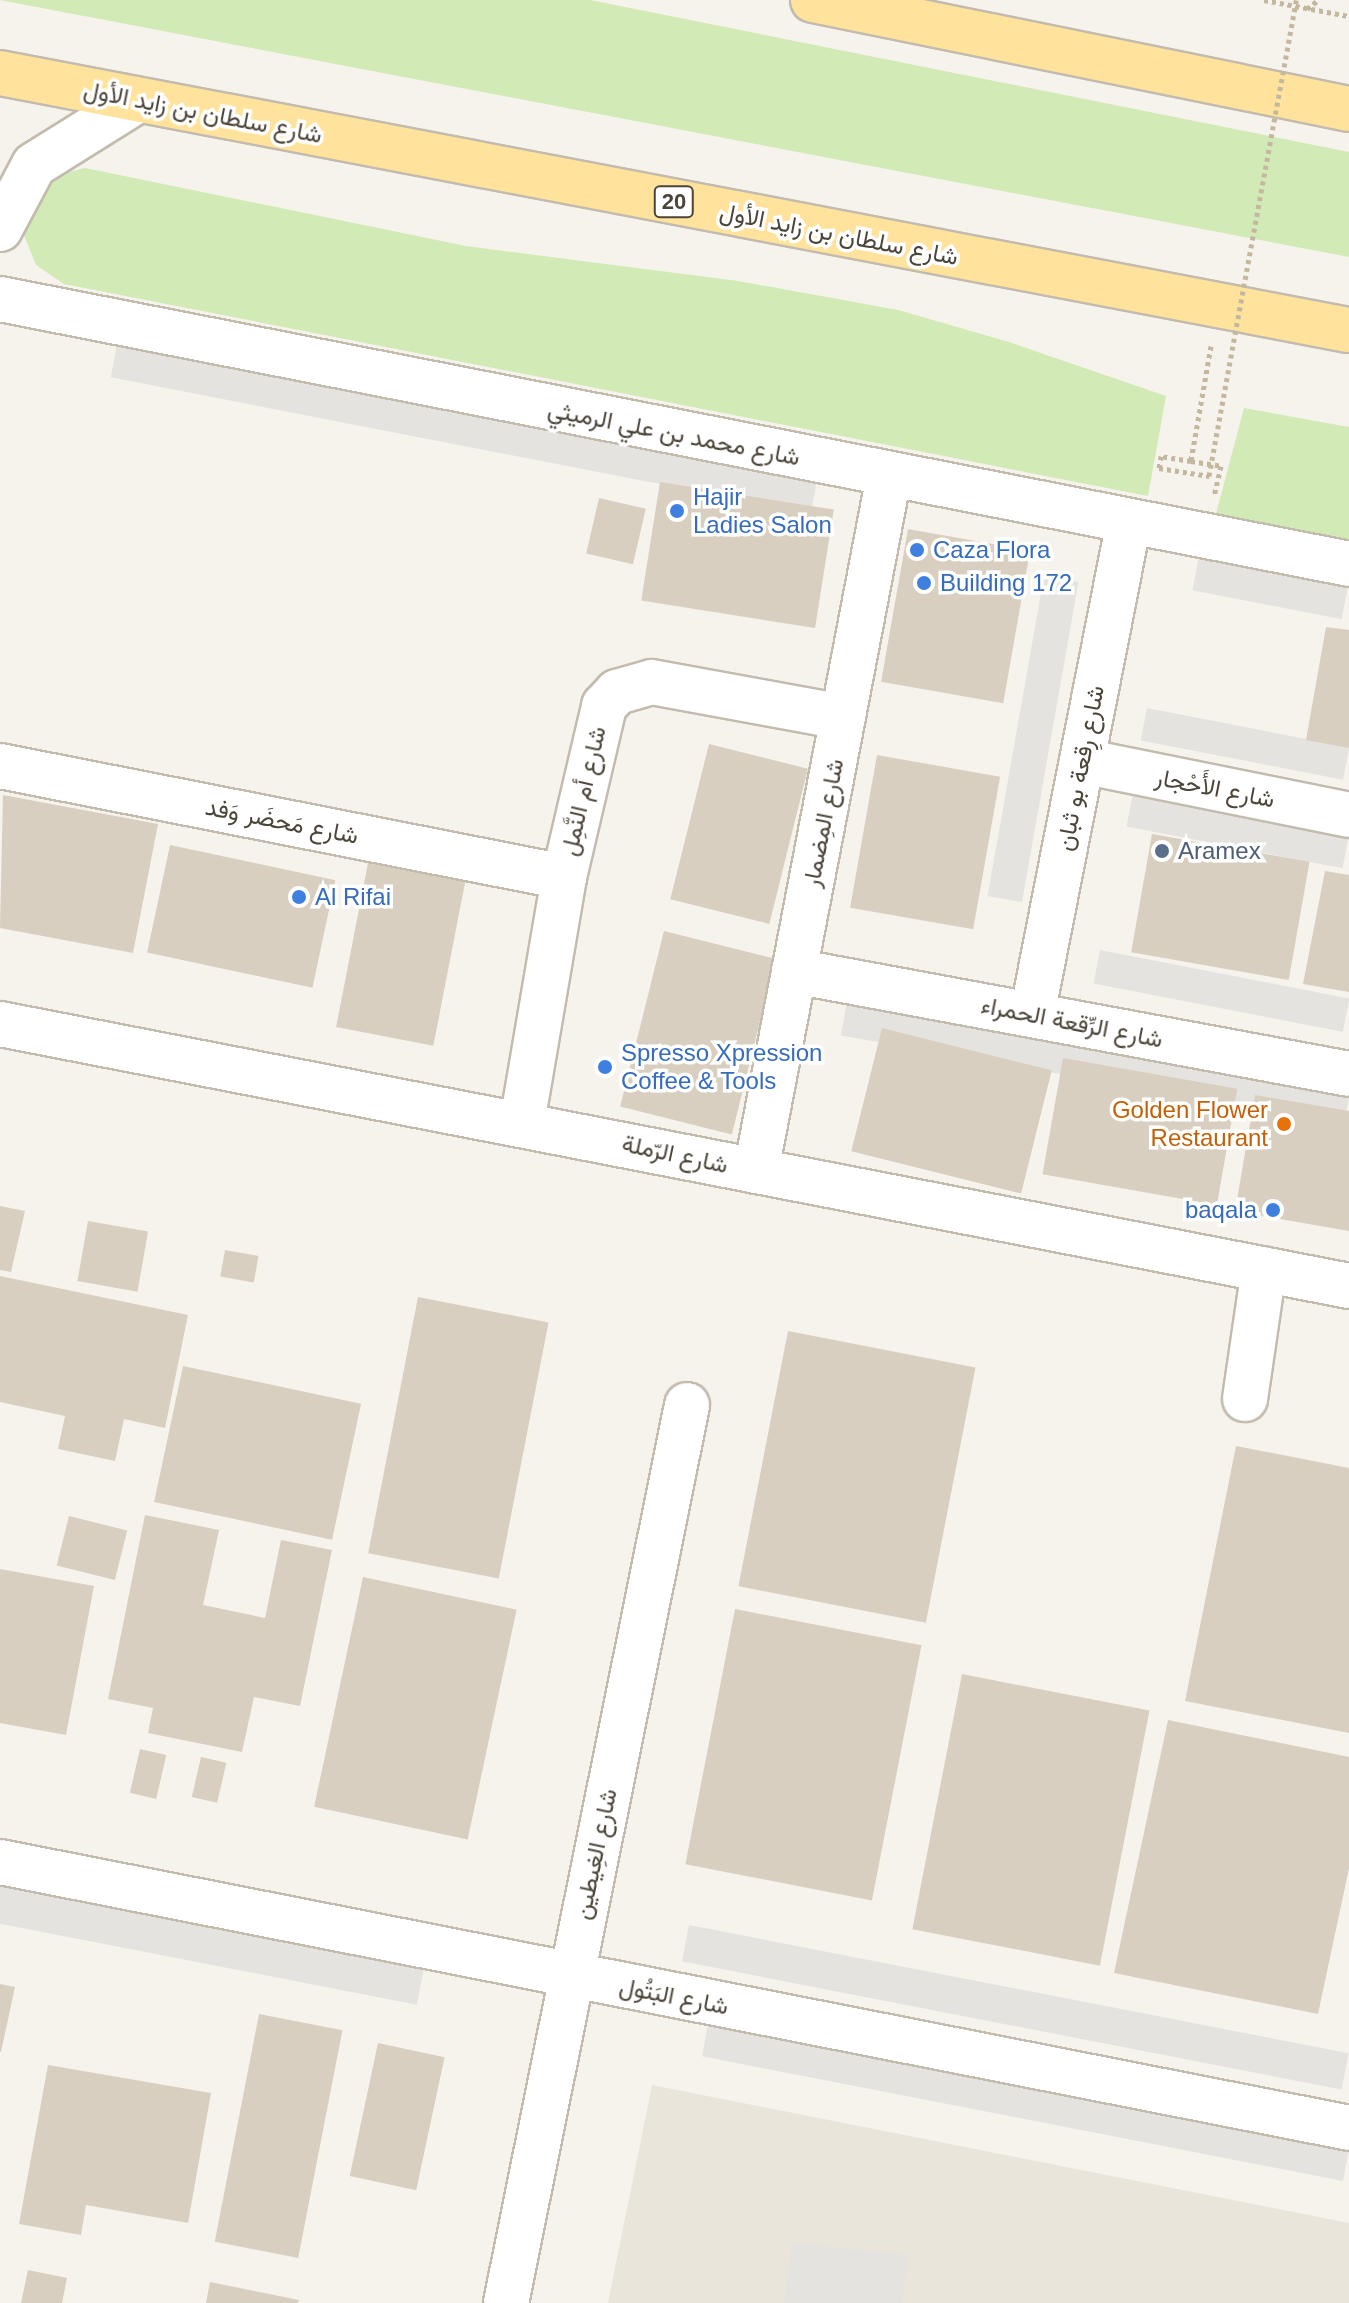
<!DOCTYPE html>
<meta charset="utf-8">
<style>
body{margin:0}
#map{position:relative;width:1349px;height:2303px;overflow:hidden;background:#f6f3ec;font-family:Arial,Vazirmatn,sans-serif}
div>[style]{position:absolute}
.residential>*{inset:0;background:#eae5da}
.green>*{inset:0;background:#d2eab5}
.parking>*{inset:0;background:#e5e3e0;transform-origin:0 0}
.building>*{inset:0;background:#d8cfc1;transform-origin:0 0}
.path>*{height:5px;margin-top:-2.5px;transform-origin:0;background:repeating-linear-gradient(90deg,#c4b79f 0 4px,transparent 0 8px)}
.roads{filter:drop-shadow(2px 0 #c2bbae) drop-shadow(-2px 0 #c2bbae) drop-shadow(0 2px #c2bbae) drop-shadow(0 -2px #c2bbae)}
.minor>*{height:44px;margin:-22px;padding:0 22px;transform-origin:22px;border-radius:22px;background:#fff}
.major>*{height:44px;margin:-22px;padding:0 22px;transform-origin:22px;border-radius:22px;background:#ffe39c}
.path-bridge>*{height:5px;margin-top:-2.5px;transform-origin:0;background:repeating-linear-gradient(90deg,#c4b79f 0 4px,transparent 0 8px)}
.dots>*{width:22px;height:22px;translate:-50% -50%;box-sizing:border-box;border:4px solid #fff;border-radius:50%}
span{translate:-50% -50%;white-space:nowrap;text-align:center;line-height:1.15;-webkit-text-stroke:7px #fff;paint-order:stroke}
.shield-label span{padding:2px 6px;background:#fff;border:2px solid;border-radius:6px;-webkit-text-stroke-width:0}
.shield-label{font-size:22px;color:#4b4439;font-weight:700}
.street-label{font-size:24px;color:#4b4439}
.shop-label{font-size:24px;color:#366cbe}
.left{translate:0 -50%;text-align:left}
.right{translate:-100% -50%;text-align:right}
.service-label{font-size:24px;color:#4e5e75}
.food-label{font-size:24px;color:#c56008}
</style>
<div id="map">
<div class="residential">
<i style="clip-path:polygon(652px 2085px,1349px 2223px,1349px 2303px,608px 2303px)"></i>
</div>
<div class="green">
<i style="clip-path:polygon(0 0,590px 0,1349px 152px,1349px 257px)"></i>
<i style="clip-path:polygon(85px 168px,466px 246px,738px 281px,898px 310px,1009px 342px,1166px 396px,1148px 496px,64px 284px,36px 265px,23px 233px,29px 201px,52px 176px)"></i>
<i style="clip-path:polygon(1244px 408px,1349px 427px,1349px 540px,1216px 514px)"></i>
</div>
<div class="parking">
<i style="left:118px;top:340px;width:713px;height:38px;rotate:11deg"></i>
<i style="left:1200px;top:551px;width:152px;height:40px;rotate:11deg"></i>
<i style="left:1044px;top:576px;width:35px;height:325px;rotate:10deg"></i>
<i style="left:1147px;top:708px;width:206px;height:33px;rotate:11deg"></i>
<i style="left:1133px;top:793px;width:220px;height:34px;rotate:11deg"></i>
<i style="left:1100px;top:950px;width:254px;height:34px;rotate:11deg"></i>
<i style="left:847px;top:1001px;width:511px;height:35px;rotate:10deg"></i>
<i style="left:0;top:1885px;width:432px;height:38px;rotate:11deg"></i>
<i style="left:689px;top:1925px;width:672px;height:37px;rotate:11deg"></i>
<i style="left:709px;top:2020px;width:653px;height:37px;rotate:11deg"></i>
<i style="clip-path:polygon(792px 2243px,909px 2255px,902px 2303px,784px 2303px)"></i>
</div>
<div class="building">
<i style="left:660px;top:482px;width:176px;height:120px;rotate:9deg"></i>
<i style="left:599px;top:498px;width:48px;height:57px;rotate:13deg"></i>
<i style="left:908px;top:529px;width:124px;height:155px;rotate:10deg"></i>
<i style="clip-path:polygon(1326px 627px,1349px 630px,1349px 748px,1306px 740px)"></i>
<i style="left:709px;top:744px;width:102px;height:160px;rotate:14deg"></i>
<i style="left:877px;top:755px;width:125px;height:155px;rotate:10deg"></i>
<i style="clip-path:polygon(3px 795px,158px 824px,133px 953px,0 928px)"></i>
<i style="left:1152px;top:834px;width:160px;height:120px;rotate:10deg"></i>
<i style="left:170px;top:845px;width:169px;height:110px;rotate:12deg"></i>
<i style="left:368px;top:863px;width:99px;height:167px;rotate:11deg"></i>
<i style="clip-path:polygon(1325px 871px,1349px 875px,1349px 992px,1303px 984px)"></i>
<i style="left:664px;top:931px;width:115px;height:181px;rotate:14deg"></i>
<i style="left:882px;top:1028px;width:175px;height:127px;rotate:14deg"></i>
<i style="left:1063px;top:1058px;width:177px;height:118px;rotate:10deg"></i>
<i style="clip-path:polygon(1255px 1095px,1349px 1111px,1349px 1231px,1235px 1211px)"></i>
<i style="clip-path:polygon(0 1206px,25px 1211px,11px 1272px,0 1270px)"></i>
<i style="left:88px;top:1221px;width:61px;height:61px;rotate:10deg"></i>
<i style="left:225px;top:1250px;width:34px;height:27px;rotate:10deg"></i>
<i style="clip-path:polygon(0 1276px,188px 1315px,165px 1428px,124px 1419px,115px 1461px,58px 1449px,65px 1416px,0 1402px)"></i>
<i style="left:418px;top:1297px;width:133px;height:261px;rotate:11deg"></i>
<i style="left:788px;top:1331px;width:191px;height:260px;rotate:11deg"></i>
<i style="left:183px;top:1366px;width:182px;height:139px;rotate:12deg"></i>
<i style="clip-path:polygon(1236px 1446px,1349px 1468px,1349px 1733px,1185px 1701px)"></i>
<i style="clip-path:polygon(145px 1515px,219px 1530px,203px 1605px,265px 1618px,281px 1540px,332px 1550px,300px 1706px,254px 1697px,242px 1752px,148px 1733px,153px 1708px,108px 1699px)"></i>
<i style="left:69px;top:1516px;width:60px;height:51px;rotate:14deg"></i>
<i style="clip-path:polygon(0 1569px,94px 1586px,66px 1735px,0 1723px)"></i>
<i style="left:363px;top:1577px;width:157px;height:235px;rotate:12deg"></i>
<i style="left:735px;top:1609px;width:190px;height:260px;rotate:11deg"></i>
<i style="left:962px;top:1674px;width:191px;height:260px;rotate:11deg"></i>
<i style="clip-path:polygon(1168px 1720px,1349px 1757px,1349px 1868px,1318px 2014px,1114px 1973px)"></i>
<i style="left:140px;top:1749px;width:27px;height:45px;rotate:13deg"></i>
<i style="left:201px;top:1757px;width:26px;height:41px;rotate:13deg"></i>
<i style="clip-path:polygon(0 1984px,15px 1987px,1px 2052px,0 2052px)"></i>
<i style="left:259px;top:2014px;width:85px;height:232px;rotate:11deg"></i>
<i style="left:378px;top:2043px;width:68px;height:136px;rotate:12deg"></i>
<i style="clip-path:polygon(48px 2065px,211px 2093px,188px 2223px,86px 2205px,81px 2235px,19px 2224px)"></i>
<i style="clip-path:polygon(28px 2270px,67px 2278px,62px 2303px,21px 2303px)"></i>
<i style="clip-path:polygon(210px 2282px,299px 2300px,298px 2303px,206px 2303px)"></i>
</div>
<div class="path">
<i style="left:1264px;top:0;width:86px;rotate:10.7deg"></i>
<i style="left:1307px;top:9px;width:14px;rotate:-39deg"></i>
<i style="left:1211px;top:346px;width:117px;rotate:99.9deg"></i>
<i style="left:1191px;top:461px;width:30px;rotate:9deg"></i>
<i style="left:1221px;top:466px;width:31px;rotate:103deg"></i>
<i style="left:1191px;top:461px;width:30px;rotate:-171deg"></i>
<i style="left:1161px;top:456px;width:12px;rotate:99deg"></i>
<i style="left:1159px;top:468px;width:51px;rotate:9.1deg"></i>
</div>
<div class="roads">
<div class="minor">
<i style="left:0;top:229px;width:72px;rotate:-62deg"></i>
<i style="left:34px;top:165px;width:123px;rotate:-32deg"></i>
<i style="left:0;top:299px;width:1375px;rotate:11.11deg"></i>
<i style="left:1082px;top:761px;width:272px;rotate:11.4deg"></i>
<i style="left:0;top:766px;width:575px;rotate:11.13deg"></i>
<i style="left:794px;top:971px;width:564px;rotate:10.51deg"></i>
<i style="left:1032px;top:1015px;width:503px;rotate:-78.89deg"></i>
<i style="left:0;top:1024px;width:1374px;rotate:10.99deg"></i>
<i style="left:522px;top:1123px;width:250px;rotate:-80.3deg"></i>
<i style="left:564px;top:877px;width:176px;rotate:-76.8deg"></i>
<i style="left:604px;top:706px;width:19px;rotate:-47deg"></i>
<i style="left:617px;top:692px;width:36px;rotate:-16deg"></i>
<i style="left:652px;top:682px;width:194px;rotate:10.4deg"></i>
<i style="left:756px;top:1171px;width:708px;rotate:-79.17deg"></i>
<i style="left:1245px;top:1399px;width:131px;rotate:-81.7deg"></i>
<i style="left:0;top:1862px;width:1375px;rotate:11.15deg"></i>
<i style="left:506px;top:2303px;width:916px;rotate:-78.6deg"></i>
</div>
<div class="major">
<i style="left:813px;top:0;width:547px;rotate:11.49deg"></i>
<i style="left:0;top:73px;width:1373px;rotate:10.79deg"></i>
</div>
</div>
<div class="path-bridge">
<i style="left:1209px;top:476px;width:484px;rotate:-79.6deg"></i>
</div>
<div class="dots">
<i style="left:677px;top:511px;background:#3f7fe0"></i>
<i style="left:917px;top:550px;background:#3f7fe0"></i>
<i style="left:924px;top:583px;background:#3f7fe0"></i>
<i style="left:1162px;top:851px;background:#5c6f8a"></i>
<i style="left:299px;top:897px;background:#3f7fe0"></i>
<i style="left:605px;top:1067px;background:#3f7fe0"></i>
<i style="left:1284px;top:1124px;background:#e8710a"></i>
<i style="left:1273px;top:1210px;background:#3f7fe0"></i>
</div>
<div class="shield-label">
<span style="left:674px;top:202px">20</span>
</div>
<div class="street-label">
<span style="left:203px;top:112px;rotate:11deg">شارع سلطان بن زايد الأول</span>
<span style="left:839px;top:234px;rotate:11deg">شارع سلطان بن زايد الأول</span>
<span style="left:674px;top:433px;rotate:11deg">شارع محمد بن علي الرميثي</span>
<span style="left:1080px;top:768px;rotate:-79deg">شارع رِقعة بو ثبان</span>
<span style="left:1215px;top:788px;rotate:11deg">شارع الأَحْجار</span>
<span style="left:583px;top:791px;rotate:-77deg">شارع أم النَّمِل</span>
<span style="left:282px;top:821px;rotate:11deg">شارع مَحضَر وَفد</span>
<span style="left:823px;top:823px;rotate:-79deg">شارع المِضمار</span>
<span style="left:1072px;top:1022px;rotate:11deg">شارع الرِّقعة الحمراء</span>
<span style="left:675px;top:1154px;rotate:12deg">شارع الرّملة</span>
<span style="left:595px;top:1854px;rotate:-78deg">شارع الغِيطين</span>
<span style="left:674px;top:1996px;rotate:11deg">شارع البَتُول</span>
</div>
<div class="shop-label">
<span class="left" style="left:693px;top:511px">Hajir<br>Ladies Salon</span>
<span class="left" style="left:933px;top:550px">Caza Flora</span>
<span class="left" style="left:940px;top:583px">Building 172</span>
<span class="left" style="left:315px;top:897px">Al Rifai</span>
<span class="left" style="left:621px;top:1067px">Spresso Xpression<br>Coffee &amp; Tools</span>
<span class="right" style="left:1257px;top:1210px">baqala</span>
</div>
<div class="service-label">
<span class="left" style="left:1178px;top:851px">Aramex</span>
</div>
<div class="food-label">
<span class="right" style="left:1268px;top:1124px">Golden Flower<br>Restaurant</span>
</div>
</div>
